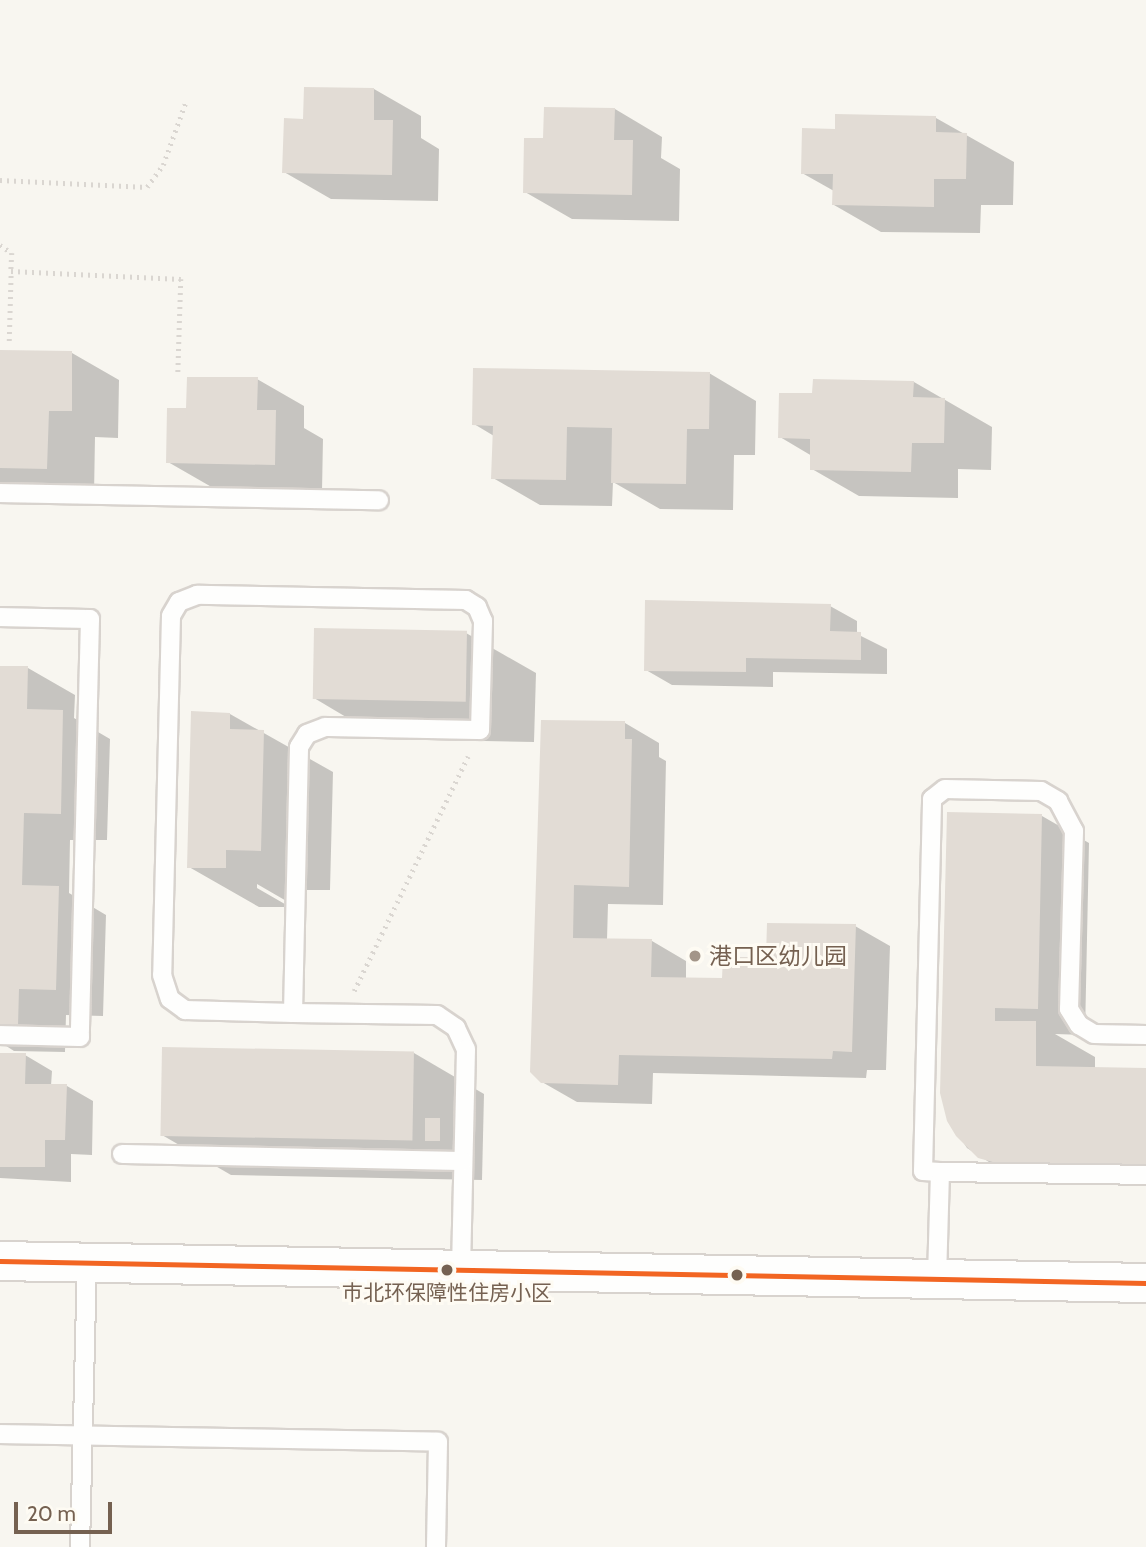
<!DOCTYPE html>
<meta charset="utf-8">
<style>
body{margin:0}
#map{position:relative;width:1146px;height:1547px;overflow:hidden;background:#f8f6f0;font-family:Cabin,"Noto Sans SC",sans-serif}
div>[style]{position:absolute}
.shadow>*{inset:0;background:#0003}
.building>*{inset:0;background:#e2dcd5;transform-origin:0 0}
.path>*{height:4.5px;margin-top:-2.25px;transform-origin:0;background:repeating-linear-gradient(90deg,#dad6d1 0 2px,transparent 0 7px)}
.roads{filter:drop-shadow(2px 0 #d8d3ce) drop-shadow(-2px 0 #d8d3ce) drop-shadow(0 2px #d8d3ce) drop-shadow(0 -2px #d8d3ce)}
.service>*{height:18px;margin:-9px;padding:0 9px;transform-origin:9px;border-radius:9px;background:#fefefd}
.tertiary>*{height:38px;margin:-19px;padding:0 19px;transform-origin:19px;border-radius:19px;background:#fefefd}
.bus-1>*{height:5px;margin:-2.5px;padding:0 2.5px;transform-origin:2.5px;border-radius:2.5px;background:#f26522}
.dots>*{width:19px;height:19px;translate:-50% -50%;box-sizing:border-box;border:4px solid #fefbf3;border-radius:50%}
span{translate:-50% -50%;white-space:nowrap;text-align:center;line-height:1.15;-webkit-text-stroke:6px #fefbf3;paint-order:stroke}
.bus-label{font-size:21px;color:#756151}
.poi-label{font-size:23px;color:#756151}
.left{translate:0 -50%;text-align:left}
.scale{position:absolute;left:14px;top:1502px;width:98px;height:32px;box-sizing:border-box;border:4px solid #756151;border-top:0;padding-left:9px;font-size:21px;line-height:24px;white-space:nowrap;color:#756151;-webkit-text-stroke:5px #fefbf3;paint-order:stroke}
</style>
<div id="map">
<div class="shadow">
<i style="clip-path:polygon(374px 89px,421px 116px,421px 138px,439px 149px,438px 201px,331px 199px,284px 172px,305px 120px)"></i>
<i style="clip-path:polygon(615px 109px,662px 137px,661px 158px,680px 169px,679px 221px,572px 219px,525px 192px,545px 140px)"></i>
<i style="clip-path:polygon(936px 118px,1014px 162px,1013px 205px,981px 205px,980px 233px,881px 232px,834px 205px,834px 191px,802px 173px)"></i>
<i style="clip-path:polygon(0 351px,72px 353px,119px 380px,118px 438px,95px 437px,94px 495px,17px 494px,0 483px)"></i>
<i style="clip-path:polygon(709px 373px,756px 401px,755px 455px,734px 455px,733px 510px,660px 509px,613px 482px,612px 506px,540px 505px,493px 478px,494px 436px,474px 424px)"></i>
<i style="clip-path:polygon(257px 379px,304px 406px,304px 428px,323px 439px,322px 491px,215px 489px,168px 462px,188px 410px)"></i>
<i style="clip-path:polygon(914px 382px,992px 427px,991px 470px,958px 469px,958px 498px,859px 496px,812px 469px,812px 456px,780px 437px,814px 395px)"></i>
<i style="clip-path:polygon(830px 606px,857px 621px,857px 634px,887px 649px,887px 674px,773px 672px,773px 687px,672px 685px,646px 670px)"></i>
<i style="clip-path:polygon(466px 633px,536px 673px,534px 742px,383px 739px,314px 698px)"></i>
<i style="clip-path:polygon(0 668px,28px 668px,75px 695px,74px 718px,110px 739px,107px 840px,70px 840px,69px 893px,106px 915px,103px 1016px,66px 1015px,65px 1052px,14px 1051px,0 1042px)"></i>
<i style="clip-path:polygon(230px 714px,333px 772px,330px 890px,296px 890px,295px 906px,257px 884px,257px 888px,290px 907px,259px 907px,189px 867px)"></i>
<i style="clip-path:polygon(543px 722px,625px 723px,659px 743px,659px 757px,666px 761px,663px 905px,608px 904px,607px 940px,652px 941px,686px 961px,686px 979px,724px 980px,855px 926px,890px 946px,886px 1070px,867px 1070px,866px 1078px,653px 1073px,652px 1104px,577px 1102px,542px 1082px)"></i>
<i style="clip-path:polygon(948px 814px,1042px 816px,1089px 843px,1085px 1035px,1055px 1034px,1095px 1057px,1095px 1069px,1146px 1070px,1146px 1151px,1010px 1168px,989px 1162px,967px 1148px,949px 1120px)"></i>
<i style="clip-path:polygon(414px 1053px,484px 1094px,482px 1180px,231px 1175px,162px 1135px)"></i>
<i style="clip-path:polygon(0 1055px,25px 1055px,52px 1071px,51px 1086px,67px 1086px,93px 1101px,92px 1155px,71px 1154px,71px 1182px,0 1178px)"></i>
</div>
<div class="building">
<i style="clip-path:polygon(304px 87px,374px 88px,374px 120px,393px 120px,392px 175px,282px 173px,284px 118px,303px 119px)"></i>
<i style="clip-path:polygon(544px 107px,615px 108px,614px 140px,633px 140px,632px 195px,523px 193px,524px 138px,543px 138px)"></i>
<i style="clip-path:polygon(835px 114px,936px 116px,936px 132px,967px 133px,966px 179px,934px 179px,934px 207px,832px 205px,833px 174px,801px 174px,802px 128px,835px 129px)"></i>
<i style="clip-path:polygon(0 350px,72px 351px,72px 411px,49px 411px,47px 469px,0 468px)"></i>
<i style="clip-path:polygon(473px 368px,710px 372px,709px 429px,687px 429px,686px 484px,611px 483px,612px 428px,567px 427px,566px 480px,491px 479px,493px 426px,472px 425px)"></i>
<i style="clip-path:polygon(187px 377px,258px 377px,257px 410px,276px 410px,275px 465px,166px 463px,167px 408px,186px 408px)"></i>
<i style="clip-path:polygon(813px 379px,914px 381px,913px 397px,945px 398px,944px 443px,912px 443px,911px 472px,810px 470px,810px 439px,778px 438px,779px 393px,812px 393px)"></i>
<i style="clip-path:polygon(645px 600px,831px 604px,830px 631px,861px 632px,861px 660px,746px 658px,746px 672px,644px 671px)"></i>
<i style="left:314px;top:628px;width:153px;height:71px;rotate:1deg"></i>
<i style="clip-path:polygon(0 666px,28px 666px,27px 709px,63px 710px,61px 814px,24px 813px,22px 885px,59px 886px,56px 990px,19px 989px,18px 1026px,0 1025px)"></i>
<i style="clip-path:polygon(191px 711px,230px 713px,230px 729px,264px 730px,261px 851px,226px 850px,226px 868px,187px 868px)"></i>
<i style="clip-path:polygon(541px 720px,625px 721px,625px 739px,632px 739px,629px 887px,574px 885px,573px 938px,652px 939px,651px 977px,722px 978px,723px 957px,766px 957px,767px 923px,856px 924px,852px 1052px,833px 1051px,832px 1059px,619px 1055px,618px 1085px,541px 1083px,530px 1072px)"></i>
<i style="clip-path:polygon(947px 812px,1042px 814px,1038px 1009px,995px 1008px,995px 1021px,1036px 1021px,1036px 1066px,1146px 1068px,1146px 1167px,1000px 1164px,978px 1158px,956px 1136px,947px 1121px,940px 1093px)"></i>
<i style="left:162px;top:1047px;width:252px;height:89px;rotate:1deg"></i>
<i style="clip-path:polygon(0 1053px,26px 1053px,25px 1084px,67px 1084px,65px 1140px,45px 1140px,45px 1167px,0 1167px)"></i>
<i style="left:425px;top:1118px;width:15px;height:23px"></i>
</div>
<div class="path">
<i style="left:0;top:180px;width:147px;rotate:2.7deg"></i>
<i style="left:147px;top:187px;width:27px;rotate:-54deg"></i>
<i style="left:163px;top:165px;width:68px;rotate:-70.2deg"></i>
<i style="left:0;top:245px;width:14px;rotate:34deg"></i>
<i style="left:12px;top:253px;width:18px;rotate:93deg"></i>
<i style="left:11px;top:271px;width:170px;rotate:2.7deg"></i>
<i style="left:181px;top:279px;width:94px;rotate:91.8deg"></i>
<i style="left:9px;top:341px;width:70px;rotate:-88.4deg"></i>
<i style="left:354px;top:991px;width:261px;rotate:-64.1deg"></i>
</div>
<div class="roads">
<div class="service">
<i style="left:0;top:493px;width:379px;rotate:1.1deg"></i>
<i style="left:0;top:617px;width:90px;rotate:1.3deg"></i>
<i style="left:90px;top:619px;width:418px;rotate:91.4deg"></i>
<i style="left:80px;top:1037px;width:80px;rotate:-178.6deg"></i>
<i style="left:293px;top:1013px;width:266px;rotate:-88.7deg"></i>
<i style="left:299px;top:747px;width:15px;rotate:-58deg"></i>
<i style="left:307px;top:734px;width:19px;rotate:-21deg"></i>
<i style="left:325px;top:727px;width:155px;rotate:1.1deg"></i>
<i style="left:480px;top:730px;width:109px;rotate:-88.4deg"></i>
<i style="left:483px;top:621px;width:15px;rotate:-113deg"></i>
<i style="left:477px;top:607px;width:13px;rotate:-148deg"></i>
<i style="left:466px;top:600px;width:269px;rotate:-178.9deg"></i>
<i style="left:197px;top:595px;width:19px;rotate:159deg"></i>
<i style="left:179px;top:602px;width:16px;rotate:120deg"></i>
<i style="left:171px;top:616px;width:359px;rotate:91.4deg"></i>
<i style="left:162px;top:975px;width:25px;rotate:72deg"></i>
<i style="left:170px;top:999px;width:19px;rotate:36deg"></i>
<i style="left:185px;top:1010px;width:108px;rotate:1.6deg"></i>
<i style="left:293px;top:1013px;width:144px;rotate:0.8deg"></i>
<i style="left:437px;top:1015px;width:23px;rotate:34deg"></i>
<i style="left:456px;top:1028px;width:23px;rotate:65deg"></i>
<i style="left:466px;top:1049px;width:220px;rotate:91.3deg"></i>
<i style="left:122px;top:1154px;width:341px;rotate:1.2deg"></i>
<i style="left:940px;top:1172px;width:17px;rotate:-177deg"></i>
<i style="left:923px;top:1171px;width:372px;rotate:-88.6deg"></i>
<i style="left:932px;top:799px;width:16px;rotate:-38deg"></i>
<i style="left:945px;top:789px;width:96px;rotate:1.2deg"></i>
<i style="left:1041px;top:791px;width:20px;rotate:30deg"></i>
<i style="left:1058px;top:801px;width:34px;rotate:62deg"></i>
<i style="left:1074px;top:831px;width:178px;rotate:91.6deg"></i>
<i style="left:1069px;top:1009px;width:19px;rotate:58deg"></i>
<i style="left:1079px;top:1025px;width:17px;rotate:31deg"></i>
<i style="left:1094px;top:1034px;width:52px;rotate:1.1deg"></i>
<i style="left:937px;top:1279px;width:107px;rotate:-88.4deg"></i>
<i style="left:940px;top:1172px;width:206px;rotate:0.8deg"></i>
<i style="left:0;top:1434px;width:438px;rotate:1deg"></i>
<i style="left:438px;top:1442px;width:105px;rotate:91.1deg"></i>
<i style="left:80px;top:1547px;width:285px;rotate:-88.6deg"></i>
</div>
<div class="tertiary">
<i style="left:0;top:1261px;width:1146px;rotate:1.1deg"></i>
</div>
</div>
<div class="bus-1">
<i style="left:0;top:1261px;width:1146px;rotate:1.1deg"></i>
</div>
<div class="dots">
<i style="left:695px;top:956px;background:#a39589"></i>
<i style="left:447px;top:1270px;background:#756151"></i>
<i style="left:737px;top:1275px;background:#756151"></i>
</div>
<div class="bus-label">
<span style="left:447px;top:1293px">巿北环保障性住房小区</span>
</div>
<div class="poi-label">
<span class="left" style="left:709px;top:956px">港口区幼儿园</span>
</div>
<div class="scale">20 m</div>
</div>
